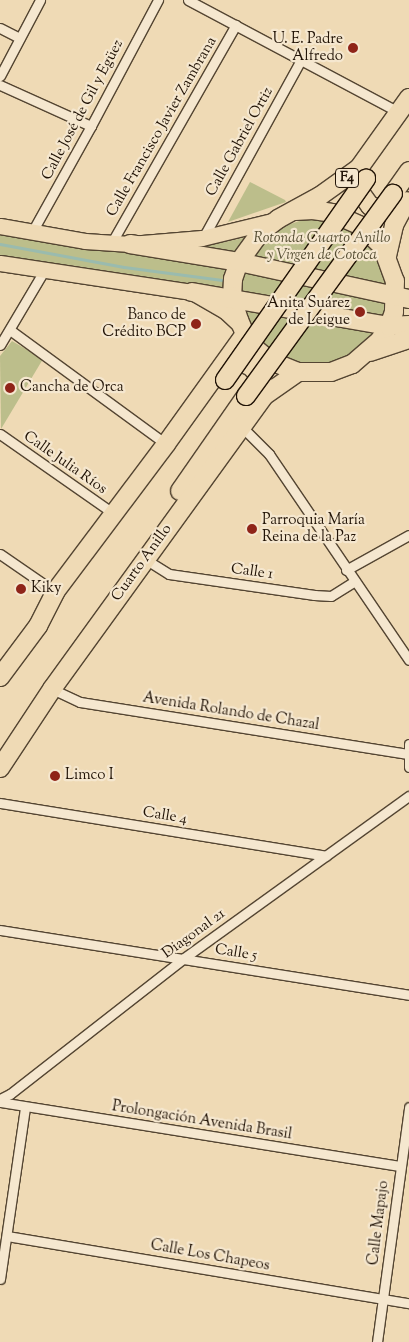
<!DOCTYPE html>
<meta charset="utf-8">
<style>
body{margin:0}
#map{position:relative;width:409px;height:1342px;overflow:hidden;background:#efdab5;font-family:"Sorts Mill Goudy",serif}
div>[style]{position:absolute}
.green>*{inset:0;background:#bcbe8b}
.stream>*{height:3px;margin:-1.5px;padding:0 1.5px;transform-origin:1.5px;border-radius:1.5px;background:#9abbae}
.roads{filter:drop-shadow(1px 0 #544532) drop-shadow(-1px 0 #544532) drop-shadow(0 1px #544532) drop-shadow(0 -1px #544532)}
.street>*{height:9px;margin:-4.5px;padding:0 4.5px;transform-origin:4.5px;border-radius:4.5px;background:#f5e7cf}
.primary>*{height:15px;margin:-7.5px;padding:0 7.5px;transform-origin:7.5px;border-radius:7.5px;background:#efdab5}
.highway>*{height:18px;margin:-9px;padding:0 9px;transform-origin:9px;border-radius:9px;background:#efdab5}
.bridges{filter:drop-shadow(1px 0 #211306) drop-shadow(-1px 0 #211306) drop-shadow(0 1px #211306) drop-shadow(0 -1px #211306)}
.highway-bridge>*{height:18px;margin:-9px;padding:0 9px;transform-origin:9px;border-radius:9px;background:#efdab5}
.dots>*{width:14px;height:14px;translate:-50% -50%;box-sizing:border-box;border:2px solid #f5e7cf;border-radius:50%}
span{translate:-50% -50%;white-space:nowrap;text-align:center;line-height:1.15;-webkit-text-stroke:4.5px #f5e7cf;paint-order:stroke}
.shield-label span{padding:1px 4px;background:#f5e7cf;border:1px solid;border-radius:4px;-webkit-text-stroke-width:0}
.shield-label{font-size:14px;color:#211306;font-weight:700}
.poi-label{font-size:15px;color:#211306}
.right{translate:-100% -50%;text-align:right}
.left{translate:0 -50%;text-align:left}
.street-label{font-size:15px;color:#211306}
.park-label{font-size:15px;color:#574f35;font-style:italic}
</style>
<div id="map">
<div class="green">
<i style="clip-path:polygon(250px 182px,285px 200px,286px 202px,228px 222px)"></i>
<i style="clip-path:polygon(305px 219px,326px 219px,349px 227px,369px 241px,385px 271px,387px 290px,251px 258px,266px 238px,285px 226px)"></i>
<i style="clip-path:polygon(0 233px,125px 249px,230px 266px,224px 289px,69px 265px,26px 263px,0 258px)"></i>
<i style="clip-path:polygon(247px 237px,235px 257px,191px 246px,225px 242px)"></i>
<i style="clip-path:polygon(245px 269px,386px 303px,385px 311px,382px 319px,241px 291px)"></i>
<i style="clip-path:polygon(243px 305px,376px 331px,354px 354px,333px 364px,309px 366px,287px 361px,267px 348px,252px 330px)"></i>
<i style="clip-path:polygon(12px 341px,43px 359px,1px 429px,0 356px)"></i>
</div>
<div class="stream">
<i style="left:0;top:244px;width:126px;rotate:10.5deg"></i>
<i style="left:124px;top:267px;width:99px;rotate:7.6deg"></i>
</div>
<div class="roads">
<div class="street">
<i style="left:188px;top:0;width:239px;rotate:28deg"></i>
<i style="left:0;top:28px;width:22px;rotate:27deg"></i>
<i style="left:0;top:76px;width:86px;rotate:-62.2deg"></i>
<i style="left:0;top:85px;width:100px;rotate:24.3deg"></i>
<i style="left:32px;top:232px;width:121px;rotate:-60.9deg"></i>
<i style="left:91px;top:126px;width:143px;rotate:-62deg"></i>
<i style="left:203px;top:238px;width:203px;rotate:-61.2deg"></i>
<i style="left:112px;top:242px;width:250px;rotate:-60.3deg"></i>
<i style="left:10px;top:330px;width:193px;rotate:36.2deg"></i>
<i style="left:0;top:345px;width:86px;rotate:-59.3deg"></i>
<i style="left:241px;top:426px;width:40px;rotate:45deg"></i>
<i style="left:269px;top:454px;width:249px;rotate:55.8deg"></i>
<i style="left:0;top:434px;width:138px;rotate:35deg"></i>
<i style="left:0;top:554px;width:67px;rotate:34.6deg"></i>
<i style="left:145px;top:559px;width:28px;rotate:32deg"></i>
<i style="left:169px;top:574px;width:147px;rotate:8.2deg"></i>
<i style="left:314px;top:595px;width:17px;rotate:3deg"></i>
<i style="left:331px;top:596px;width:28px;rotate:-32deg"></i>
<i style="left:346px;top:570px;width:72px;rotate:-29.1deg"></i>
<i style="left:52px;top:689px;width:31px;rotate:25deg"></i>
<i style="left:80px;top:702px;width:332px;rotate:9deg"></i>
<i style="left:409px;top:744px;width:23px;rotate:90deg"></i>
<i style="left:0;top:803px;width:330px;rotate:9.2deg"></i>
<i style="left:0;top:930px;width:414px;rotate:9deg"></i>
<i style="left:0;top:1099px;width:11px;rotate:-27deg"></i>
<i style="left:10px;top:1094px;width:221px;rotate:-38deg"></i>
<i style="left:184px;top:958px;width:277px;rotate:-35.8deg"></i>
<i style="left:0;top:1102px;width:405px;rotate:9.1deg"></i>
<i style="left:7px;top:1236px;width:408px;rotate:9.5deg"></i>
<i style="left:0;top:1279px;width:174px;rotate:-81.7deg"></i>
<i style="left:377px;top:1342px;width:237px;rotate:-82.2deg"></i>
</div>
<div class="primary">
<i style="left:0;top:226px;width:86px;rotate:10deg"></i>
<i style="left:85px;top:241px;width:45px;rotate:3.8deg"></i>
<i style="left:130px;top:244px;width:72px;rotate:-4.8deg"></i>
<i style="left:202px;top:238px;width:72px;rotate:-13.7deg"></i>
<i style="left:0;top:263px;width:194px;rotate:8.6deg"></i>
<i style="left:192px;top:292px;width:38px;rotate:30deg"></i>
<i style="left:225px;top:311px;width:22px;rotate:43deg"></i>
</div>
<div class="highway">
<i style="left:359px;top:176px;width:16px;rotate:86deg"></i>
<i style="left:360px;top:192px;width:17px;rotate:54deg"></i>
<i style="left:370px;top:206px;width:18px;rotate:16deg"></i>
<i style="left:387px;top:211px;width:17px;rotate:-21deg"></i>
<i style="left:393px;top:194px;width:28px;rotate:-55deg"></i>
<i style="left:295px;top:211px;width:18px;rotate:-3deg"></i>
<i style="left:313px;top:210px;width:19px;rotate:9deg"></i>
<i style="left:332px;top:213px;width:32px;rotate:24deg"></i>
<i style="left:361px;top:226px;width:29px;rotate:44deg"></i>
<i style="left:382px;top:246px;width:37px;rotate:70deg"></i>
<i style="left:395px;top:281px;width:31px;rotate:92deg"></i>
<i style="left:394px;top:312px;width:15px;rotate:110deg"></i>
<i style="left:389px;top:326px;width:17px;rotate:123deg"></i>
<i style="left:380px;top:340px;width:37px;rotate:139deg"></i>
<i style="left:352px;top:364px;width:22px;rotate:159deg"></i>
<i style="left:331px;top:372px;width:33px;rotate:180deg"></i>
<i style="left:298px;top:372px;width:31px;rotate:-158deg"></i>
<i style="left:269px;top:360px;width:17px;rotate:-140deg"></i>
<i style="left:256px;top:349px;width:19px;rotate:-126deg"></i>
<i style="left:245px;top:334px;width:15px;rotate:-113deg"></i>
<i style="left:239px;top:320px;width:23px;rotate:-108deg"></i>
<i style="left:232px;top:298px;width:19px;rotate:-87deg"></i>
<i style="left:233px;top:279px;width:18px;rotate:-71deg"></i>
<i style="left:239px;top:262px;width:37px;rotate:-54deg"></i>
<i style="left:261px;top:232px;width:21px;rotate:-37deg"></i>
<i style="left:278px;top:219px;width:48px;rotate:-28.7deg"></i>
<i style="left:320px;top:196px;width:48px;rotate:-35.7deg"></i>
<i style="left:359px;top:168px;width:86px;rotate:-54.5deg"></i>
<i style="left:130px;top:244px;width:110px;rotate:9.4deg"></i>
<i style="left:239px;top:262px;width:174px;rotate:12.3deg"></i>
<i style="left:387px;top:256px;width:32px;rotate:-77deg"></i>
<i style="left:394px;top:225px;width:27px;rotate:-62deg"></i>
<i style="left:192px;top:292px;width:200px;rotate:9.8deg"></i>
<i style="left:389px;top:326px;width:20px;rotate:-3deg"></i>
<i style="left:370px;top:352px;width:41px;rotate:-18.4deg"></i>
<i style="left:224px;top:366px;width:17px;rotate:-10deg"></i>
<i style="left:241px;top:363px;width:9px;rotate:18deg"></i>
<i style="left:250px;top:366px;width:17px;rotate:45deg"></i>
<i style="left:262px;top:378px;width:12px;rotate:81deg"></i>
<i style="left:180px;top:491px;width:116px;rotate:-55.2deg"></i>
<i style="left:0;top:677px;width:64px;rotate:-53.3deg"></i>
<i style="left:38px;top:626px;width:38px;rotate:-63deg"></i>
<i style="left:55px;top:592px;width:185px;rotate:-53.1deg"></i>
<i style="left:166px;top:444px;width:135px;rotate:-54.3deg"></i>
<i style="left:0;top:768px;width:95px;rotate:-56.6deg"></i>
<i style="left:52px;top:689px;width:362px;rotate:-54.1deg"></i>
<i style="left:264px;top:396px;width:42px;rotate:-35.2deg"></i>
</div>
</div>
<div class="bridges">
<div class="highway-bridge">
<i style="left:225px;top:380px;width:246px;rotate:-55deg"></i>
<i style="left:246px;top:396px;width:250px;rotate:-54deg"></i>
</div>
</div>
<div class="dots">
<i style="left:353px;top:48px;background:#8f2418"></i>
<i style="left:360px;top:312px;background:#8f2418"></i>
<i style="left:196px;top:324px;background:#8f2418"></i>
<i style="left:10px;top:388px;background:#8f2418"></i>
<i style="left:252px;top:529px;background:#8f2418"></i>
<i style="left:21px;top:589px;background:#8f2418"></i>
<i style="left:55px;top:776px;background:#8f2418"></i>
</div>
<div class="shield-label">
<span style="left:347px;top:178px">F4</span>
</div>
<div class="poi-label">
<span class="right" style="left:343px;top:48px">U. E. Padre<br>Alfredo</span>
<span class="right" style="left:350px;top:312px">Anita Suárez<br>de Leigue</span>
<span class="right" style="left:186px;top:324px">Banco de<br>Crédito BCP</span>
<span class="left" style="left:20px;top:388px">Cancha de Orca</span>
<span class="left" style="left:262px;top:529px">Parroquia María<br>Reina de la Paz</span>
<span class="left" style="left:31px;top:589px">Kiky</span>
<span class="left" style="left:65px;top:776px">Limco I</span>
</div>
<div class="street-label">
<span style="left:83px;top:110px;rotate:-62deg">Calle José de Gil y Egüez</span>
<span style="left:162px;top:127px;rotate:-60deg">Calle Francisco Javier Zambrana</span>
<span style="left:240px;top:142px;rotate:-61deg">Calle Gabriel Ortiz</span>
<span style="left:65px;top:463px;rotate:35deg">Calle Julia Ríos</span>
<span style="left:142px;top:563px;rotate:-54deg">Cuarto Anillo</span>
<span style="left:252px;top:572px;rotate:8deg">Calle 1</span>
<span style="left:231px;top:712px;rotate:9deg">Avenida Rolando de Chazal</span>
<span style="left:165px;top:816px;rotate:9deg">Calle 4</span>
<span style="left:194px;top:934px;rotate:-36deg">Diagonal 21</span>
<span style="left:236px;top:953px;rotate:9deg">Calle 5</span>
<span style="left:202px;top:1121px;rotate:9deg">Prolongación Avenida Brasil</span>
<span style="left:379px;top:1223px;rotate:-83deg">Calle Mapajo</span>
<span style="left:210px;top:1256px;rotate:10deg">Calle Los Chapeos</span>
</div>
<div class="park-label">
<span style="left:322px;top:247px">Rotonda Cuarto Anillo<br>y Virgen de Cotoca</span>
</div>
</div>
